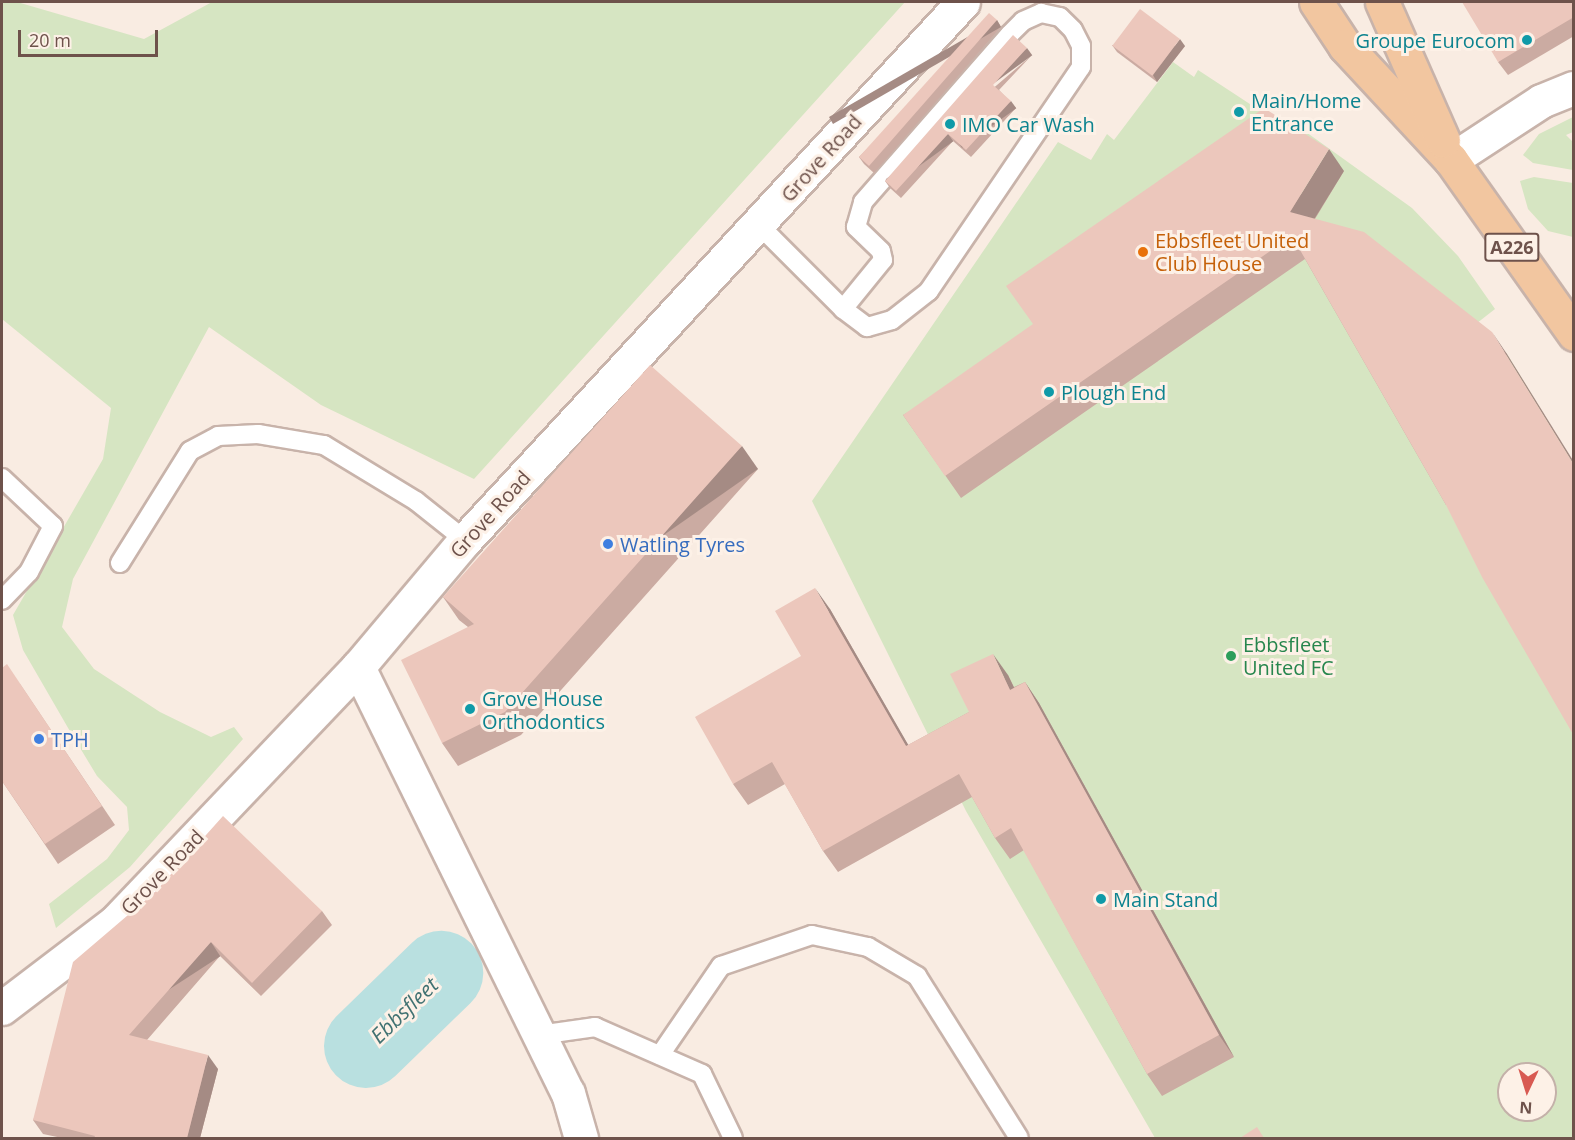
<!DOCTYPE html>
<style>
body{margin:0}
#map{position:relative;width:1575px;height:1140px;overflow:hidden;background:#f9ece2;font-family:"Open Sans",sans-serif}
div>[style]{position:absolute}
.green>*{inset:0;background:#d6e5c2}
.river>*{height:84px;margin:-42px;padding:0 42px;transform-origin:42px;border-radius:42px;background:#b9e0e0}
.roads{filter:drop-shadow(2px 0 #c8b3aa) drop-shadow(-2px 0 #c8b3aa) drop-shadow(0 2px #c8b3aa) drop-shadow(0 -2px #c8b3aa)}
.service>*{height:18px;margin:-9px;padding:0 9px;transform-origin:9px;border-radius:9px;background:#fff}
.minor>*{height:33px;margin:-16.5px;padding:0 16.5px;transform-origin:16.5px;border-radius:16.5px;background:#fff}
.primary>*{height:33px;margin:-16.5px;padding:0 16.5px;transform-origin:16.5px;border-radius:16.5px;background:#f2c6a0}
.wall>*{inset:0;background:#cbaba2}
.shaded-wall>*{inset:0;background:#a58b84;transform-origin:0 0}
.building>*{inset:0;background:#ecc7bc;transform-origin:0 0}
.dots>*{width:16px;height:16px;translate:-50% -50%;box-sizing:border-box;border:3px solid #fdf1e7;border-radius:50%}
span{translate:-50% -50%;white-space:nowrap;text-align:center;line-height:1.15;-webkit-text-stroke:6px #fdf1e7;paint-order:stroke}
.shield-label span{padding:2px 4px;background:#fdf1e7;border:2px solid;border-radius:4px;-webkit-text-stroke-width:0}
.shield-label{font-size:18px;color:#6e524b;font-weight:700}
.culture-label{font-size:20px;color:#0d838f}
.right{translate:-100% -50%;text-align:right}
.left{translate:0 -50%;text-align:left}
.street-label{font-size:20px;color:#6e524b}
.food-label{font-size:20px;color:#c56008}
.shop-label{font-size:20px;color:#366cbe}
.leisure-label{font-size:20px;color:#27864d}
.water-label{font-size:21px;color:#417272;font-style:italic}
.frame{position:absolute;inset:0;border:3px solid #6e524b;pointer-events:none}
.north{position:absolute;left:1497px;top:1062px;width:60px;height:60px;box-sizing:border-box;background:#fdf1e7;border:2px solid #c4b1a9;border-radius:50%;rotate:184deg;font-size:16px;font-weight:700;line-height:24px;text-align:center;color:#6e524b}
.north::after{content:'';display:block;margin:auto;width:21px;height:27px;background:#d85a52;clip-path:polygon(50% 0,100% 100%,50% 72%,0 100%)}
.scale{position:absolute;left:18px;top:30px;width:140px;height:27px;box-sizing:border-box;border:3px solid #6e524b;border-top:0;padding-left:8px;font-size:18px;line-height:21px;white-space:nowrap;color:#6e524b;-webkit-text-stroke:4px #fdf1e7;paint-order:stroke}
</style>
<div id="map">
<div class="green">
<i style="clip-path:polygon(2px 2px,17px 2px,144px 39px,212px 2px,905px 2px,474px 479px,321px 405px,209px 327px,73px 579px,62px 627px,94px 669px,160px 712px,211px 737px,234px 727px,243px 739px,130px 867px,56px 928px,49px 904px,107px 859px,129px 830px,127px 807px,97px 776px,71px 733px,23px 650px,13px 615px,103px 459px,111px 408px,2px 319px)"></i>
<i style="clip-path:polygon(evenodd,1173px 62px,1194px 77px,1198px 70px,1294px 133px,1299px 127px,1412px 208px,1458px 256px,1495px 309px,1472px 327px,1507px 354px,1573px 462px,1573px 1138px,1155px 1138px,966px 811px,812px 501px,1058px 142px,1091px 160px,1107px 134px,1114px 140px,1173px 62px,1509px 1074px,1545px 1074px,1545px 1110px,1509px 1110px,1509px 1074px)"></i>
<i style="clip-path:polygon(1573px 117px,1573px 132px,1566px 135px,1573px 142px,1573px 170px,1533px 163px,1523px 155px,1539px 134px)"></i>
<i style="clip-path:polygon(1534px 177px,1573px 183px,1573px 237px,1548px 231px,1528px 209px,1520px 181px)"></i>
</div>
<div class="river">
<i style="left:366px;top:1046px;width:105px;rotate:-44.2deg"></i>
</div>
<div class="roads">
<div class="service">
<i style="left:1041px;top:13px;width:19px;rotate:12deg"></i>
<i style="left:1060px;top:17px;width:18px;rotate:45deg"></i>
<i style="left:1073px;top:30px;width:18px;rotate:63deg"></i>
<i style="left:1081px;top:46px;width:21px;rotate:90deg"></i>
<i style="left:1081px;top:67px;width:271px;rotate:124.2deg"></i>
<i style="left:929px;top:291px;width:47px;rotate:141.9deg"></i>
<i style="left:892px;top:320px;width:26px;rotate:164deg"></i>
<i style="left:867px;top:327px;width:30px;rotate:-143deg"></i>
<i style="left:843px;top:309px;width:63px;rotate:-50.8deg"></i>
<i style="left:883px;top:260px;width:9px;rotate:-103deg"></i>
<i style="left:881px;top:251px;width:35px;rotate:-136deg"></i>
<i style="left:856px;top:227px;width:26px;rotate:-74deg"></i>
<i style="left:863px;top:202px;width:223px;rotate:-48.8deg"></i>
<i style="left:1010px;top:34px;width:18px;rotate:-45deg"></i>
<i style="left:1023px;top:21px;width:20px;rotate:-24deg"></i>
<i style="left:759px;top:225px;width:119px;rotate:45deg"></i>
<i style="left:2px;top:478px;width:70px;rotate:43.3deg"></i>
<i style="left:53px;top:526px;width:52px;rotate:117.6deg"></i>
<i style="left:29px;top:572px;width:39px;rotate:134deg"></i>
<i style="left:120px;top:563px;width:132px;rotate:-58deg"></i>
<i style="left:190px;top:451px;width:32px;rotate:-28deg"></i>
<i style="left:218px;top:436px;width:40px;rotate:-2.9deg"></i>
<i style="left:258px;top:434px;width:67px;rotate:9.5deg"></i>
<i style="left:324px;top:445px;width:108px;rotate:31.3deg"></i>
<i style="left:416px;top:501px;width:63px;rotate:38.5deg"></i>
<i style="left:539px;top:1035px;width:57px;rotate:-8.1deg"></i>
<i style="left:595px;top:1027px;width:117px;rotate:23.7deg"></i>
<i style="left:702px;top:1074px;width:71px;rotate:64.2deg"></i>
<i style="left:660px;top:1055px;width:108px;rotate:-55.6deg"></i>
<i style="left:721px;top:966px;width:96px;rotate:-18.8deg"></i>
<i style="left:812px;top:935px;width:57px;rotate:12.1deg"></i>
<i style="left:868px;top:947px;width:57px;rotate:30.6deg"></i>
<i style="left:917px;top:976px;width:191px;rotate:57.8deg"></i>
</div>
<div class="minor">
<i style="left:1451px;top:160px;width:108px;rotate:-33.2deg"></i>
<i style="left:1541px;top:101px;width:35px;rotate:-22deg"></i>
<i style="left:358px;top:667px;width:475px;rotate:63.8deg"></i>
<i style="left:568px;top:1093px;width:47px;rotate:73.9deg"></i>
<i style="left:2px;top:1008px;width:143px;rotate:-37.3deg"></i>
<i style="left:116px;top:921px;width:351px;rotate:-46.4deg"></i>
<i style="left:358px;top:667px;width:166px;rotate:-49.9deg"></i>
<i style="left:465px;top:540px;width:733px;rotate:-47.21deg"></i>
</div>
<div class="primary">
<i style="left:1316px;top:2px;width:53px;rotate:56.6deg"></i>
<i style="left:1345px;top:46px;width:156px;rotate:47.1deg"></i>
<i style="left:1451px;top:160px;width:213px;rotate:54.7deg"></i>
<i style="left:1382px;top:2px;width:151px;rotate:66.2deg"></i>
</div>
</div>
<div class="wall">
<i style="clip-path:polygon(1574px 2px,1574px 36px,1508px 75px,1498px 62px)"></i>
<i style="clip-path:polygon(997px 20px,1001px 27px,874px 173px,864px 164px,859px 157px)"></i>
<i style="clip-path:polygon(1112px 45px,1185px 46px,1157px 82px,1117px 52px)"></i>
<i style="clip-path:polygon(1032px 55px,999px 90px,1016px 108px,971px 157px,953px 141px,901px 198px,890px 188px,885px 181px)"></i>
<i style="clip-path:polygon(1344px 171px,1315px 219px,1507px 354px,1446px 505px,1305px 259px,961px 498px,903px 415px)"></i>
<i style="clip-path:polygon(758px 469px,521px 735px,458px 766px,442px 743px,468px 627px,459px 620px,443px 597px)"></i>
<i style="clip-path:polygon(830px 609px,908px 745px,969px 712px,1008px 675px,1014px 687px,1025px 682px,1039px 703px,1234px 1057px,1162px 1096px,1147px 1074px,1024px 850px,1010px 859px,995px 838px,972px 797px,838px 872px,823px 851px,785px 784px,748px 805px,733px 784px)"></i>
<i style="clip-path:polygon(20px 684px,115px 825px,58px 864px,2px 781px)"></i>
<i style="clip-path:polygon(155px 892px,322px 911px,332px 925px,261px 996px,220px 956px,147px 1040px,218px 1069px,200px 1138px,62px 1138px,43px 1134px,33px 1120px)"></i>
</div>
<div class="shaded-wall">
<i style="left:997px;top:20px;width:8px;height:194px;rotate:60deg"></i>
<i style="clip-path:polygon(1180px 39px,1185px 46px,1157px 82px,1153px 75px)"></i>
<i style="left:1027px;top:48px;width:9px;height:50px;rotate:54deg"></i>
<i style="left:1011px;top:101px;width:9px;height:67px;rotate:54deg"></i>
<i style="left:948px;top:134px;width:9px;height:77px;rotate:54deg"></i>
<i style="clip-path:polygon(1329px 149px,1344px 171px,1305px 234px,1290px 212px)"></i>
<i style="clip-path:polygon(1492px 332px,1507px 354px,1574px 462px,1574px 465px)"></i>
<i style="left:742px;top:446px;width:28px;height:356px;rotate:55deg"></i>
<i style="clip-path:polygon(815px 588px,830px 609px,921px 767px,906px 746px)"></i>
<i style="clip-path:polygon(993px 654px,1008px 675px,1025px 711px,1010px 690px)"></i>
<i style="clip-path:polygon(1025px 682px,1039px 703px,1234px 1057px,1219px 1035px)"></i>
<i style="left:211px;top:942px;width:17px;height:124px;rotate:57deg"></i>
<i style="clip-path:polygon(208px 1055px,218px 1069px,200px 1138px,187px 1138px)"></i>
</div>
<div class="building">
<i style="clip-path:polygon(1462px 2px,1574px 2px,1574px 17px,1498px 62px)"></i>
<i style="left:1140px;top:9px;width:50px;height:46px;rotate:37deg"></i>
<i style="clip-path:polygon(989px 13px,997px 20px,869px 166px,859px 157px)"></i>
<i style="clip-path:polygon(1013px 35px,1027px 48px,993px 85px,1011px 101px,966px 150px,948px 134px,896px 191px,885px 181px)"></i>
<i style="clip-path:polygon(1264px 108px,1329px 149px,1290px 212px,1364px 232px,1492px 332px,1574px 465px,1574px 736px,1482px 577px,1446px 505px,1292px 236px,945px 476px,903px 415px,1033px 324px,1006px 286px)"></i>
<i style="clip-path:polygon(650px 365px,742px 446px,505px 712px,442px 743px,401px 660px,474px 624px,443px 597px)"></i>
<i style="clip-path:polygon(815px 588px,906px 746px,969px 712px,950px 674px,993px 654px,1010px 690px,1025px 682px,1219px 1035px,1147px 1074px,1011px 828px,995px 838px,959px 774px,823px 851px,772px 762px,733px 784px,695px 717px,801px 656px,775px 611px)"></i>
<i style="clip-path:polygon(7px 664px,102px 806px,45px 844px,2px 781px,2px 668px)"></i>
<i style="clip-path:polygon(223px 816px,322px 911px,252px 983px,211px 942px,129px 1035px,208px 1055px,187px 1138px,94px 1138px,95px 1136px,33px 1120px,73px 962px,155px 892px)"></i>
<i style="clip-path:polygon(1257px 1127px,1264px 1138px,1240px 1138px)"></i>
</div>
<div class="dots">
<i style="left:1527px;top:40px;background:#0f9aa8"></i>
<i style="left:1239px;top:112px;background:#0f9aa8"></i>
<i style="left:950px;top:124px;background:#0f9aa8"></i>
<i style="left:1143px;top:252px;background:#e8710a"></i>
<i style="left:1049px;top:392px;background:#0f9aa8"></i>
<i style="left:608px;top:544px;background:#3f7fe0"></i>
<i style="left:1231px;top:656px;background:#2e9e5b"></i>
<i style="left:470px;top:709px;background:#0f9aa8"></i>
<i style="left:39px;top:739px;background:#3f7fe0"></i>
<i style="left:1101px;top:899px;background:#0f9aa8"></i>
</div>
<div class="shield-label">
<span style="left:1512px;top:247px">A226</span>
</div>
<div class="culture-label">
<span class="right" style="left:1515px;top:40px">Groupe Eurocom</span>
<span class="left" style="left:1251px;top:112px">Main/Home<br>Entrance</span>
<span class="left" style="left:962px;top:124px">IMO Car Wash</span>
<span class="left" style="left:1061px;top:392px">Plough End</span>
<span class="left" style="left:482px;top:710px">Grove House<br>Orthodontics</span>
<span class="left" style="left:1113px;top:899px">Main Stand</span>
</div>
<div class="street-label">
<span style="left:821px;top:158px;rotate:-48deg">Grove Road</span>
<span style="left:490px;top:514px;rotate:-48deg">Grove Road</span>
<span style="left:162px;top:872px;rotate:-46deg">Grove Road</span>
</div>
<div class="food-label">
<span class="left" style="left:1155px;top:252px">Ebbsfleet United<br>Club House</span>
</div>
<div class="shop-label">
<span class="left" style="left:620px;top:544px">Watling Tyres</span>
<span class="left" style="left:51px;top:739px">TPH</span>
</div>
<div class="leisure-label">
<span class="left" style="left:1243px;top:656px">Ebbsfleet<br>United FC</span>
</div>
<div class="water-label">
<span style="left:404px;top:1010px;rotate:-44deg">Ebbsfleet</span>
</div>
<div class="frame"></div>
<div class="north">N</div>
<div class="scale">20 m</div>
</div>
